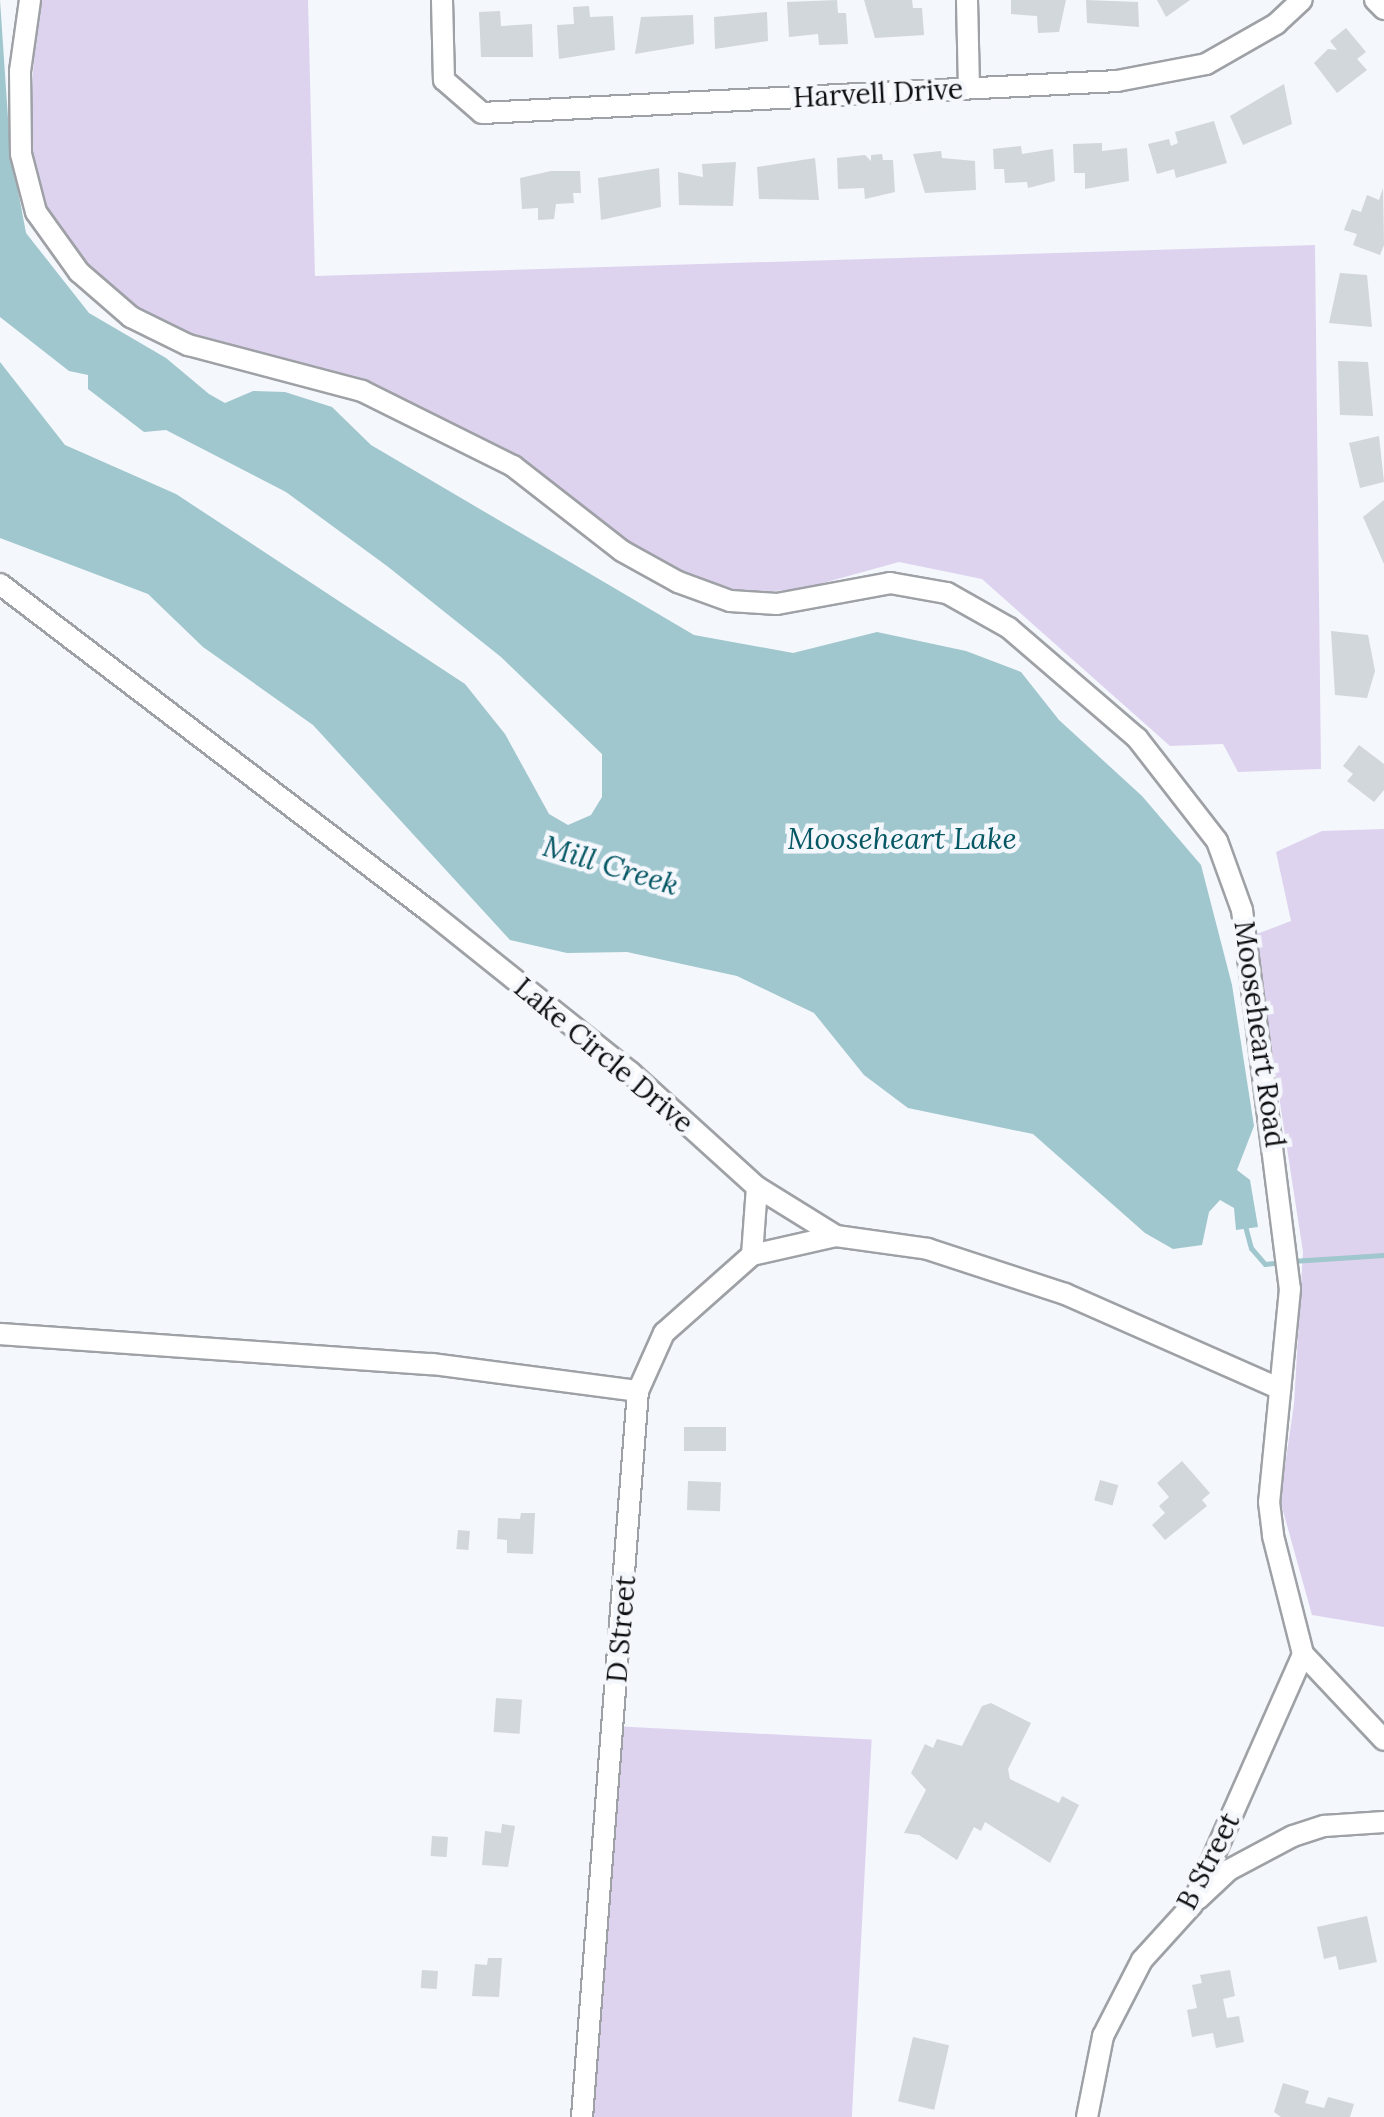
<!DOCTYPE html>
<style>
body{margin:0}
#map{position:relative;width:1384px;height:2117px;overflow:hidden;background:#f4f7fc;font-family:Lora,serif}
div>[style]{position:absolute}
.green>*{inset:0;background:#ded3ef;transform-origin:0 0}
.water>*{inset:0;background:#a0c6ce}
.stream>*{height:5px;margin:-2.5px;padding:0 2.5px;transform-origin:2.5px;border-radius:2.5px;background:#a0c6ce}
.building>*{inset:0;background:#d2d7db;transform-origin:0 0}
.roads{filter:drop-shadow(2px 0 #9ea1a5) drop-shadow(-2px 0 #9ea1a5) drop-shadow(0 2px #9ea1a5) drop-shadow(0 -2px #9ea1a5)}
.minor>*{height:20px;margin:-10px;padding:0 10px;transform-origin:10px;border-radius:10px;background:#fff}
span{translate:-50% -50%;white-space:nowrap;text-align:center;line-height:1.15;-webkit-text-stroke:9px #f4f7fc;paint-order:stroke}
.street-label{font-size:28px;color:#0d0e0f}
.water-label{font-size:30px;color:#055764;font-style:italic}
</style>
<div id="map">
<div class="green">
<i style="clip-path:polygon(38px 0,308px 0,315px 276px,1315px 245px,1321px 769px,1238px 772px,1223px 744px,1170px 746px,982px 579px,899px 562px,801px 589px,747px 593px,677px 571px,610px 534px,506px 456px,382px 388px,261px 359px,177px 329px,103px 287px,40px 203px,28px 144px)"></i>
<i style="clip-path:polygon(1384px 829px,1384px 1627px,1312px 1615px,1280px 1500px,1294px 1404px,1303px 1252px,1254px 935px,1291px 921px,1276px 852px,1322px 831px)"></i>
<i style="left:613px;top:1726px;width:259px;height:392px;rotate:3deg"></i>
</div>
<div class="water">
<i style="clip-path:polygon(0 0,10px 148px,26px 233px,89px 313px,166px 358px,209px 394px,225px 403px,253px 391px,285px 392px,332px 407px,371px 445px,694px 635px,793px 653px,877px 632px,966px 651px,1021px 672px,1059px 720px,1142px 796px,1201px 865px,1232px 985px,1254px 1126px,1237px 1170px,1250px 1180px,1258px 1227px,1236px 1230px,1234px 1208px,1220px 1200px,1209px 1212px,1202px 1245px,1173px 1249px,1145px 1233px,1033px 1134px,908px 1108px,864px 1075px,814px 1013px,737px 976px,627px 952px,567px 953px,510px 940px,313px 725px,203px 647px,148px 594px,0 538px,0 362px,65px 445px,176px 494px,465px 684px,505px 734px,549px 814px,568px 825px,591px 815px,602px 797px,602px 754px,501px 657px,387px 566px,286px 492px,166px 430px,144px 432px,88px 389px,88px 375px,69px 371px,0 317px)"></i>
</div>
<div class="stream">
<i style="left:1244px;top:1222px;width:27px;rotate:75deg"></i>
<i style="left:1251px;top:1248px;width:21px;rotate:49deg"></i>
<i style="left:1265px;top:1264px;width:16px;rotate:-7deg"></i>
<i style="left:1292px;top:1261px;width:92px;rotate:-3.7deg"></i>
</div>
<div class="building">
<i style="clip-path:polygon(837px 0,838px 13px,846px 13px,848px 44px,819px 45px,818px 34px,789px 37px,787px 2px)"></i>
<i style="clip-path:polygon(864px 0,912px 0,913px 8px,922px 8px,924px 35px,875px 38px)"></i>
<i style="clip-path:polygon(1011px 0,1066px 0,1059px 32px,1038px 33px,1037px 16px,1011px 14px)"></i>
<i style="clip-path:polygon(1086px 0,1138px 2px,1139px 27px,1087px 23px)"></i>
<i style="clip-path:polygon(1157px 0,1190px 0,1166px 17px)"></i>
<i style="clip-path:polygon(589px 6px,590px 17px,613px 16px,615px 50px,559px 59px,557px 25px,574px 24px,573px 7px)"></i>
<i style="clip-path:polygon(500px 11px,501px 26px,532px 24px,533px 57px,481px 57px,479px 12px)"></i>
<i style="clip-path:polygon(767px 12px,768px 41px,715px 49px,714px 17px)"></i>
<i style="clip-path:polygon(693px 15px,694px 44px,635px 54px,641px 17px)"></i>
<i style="clip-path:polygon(1346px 28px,1366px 52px,1357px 59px,1367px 70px,1337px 93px,1314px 63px,1328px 49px,1337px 50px,1330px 41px)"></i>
<i style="clip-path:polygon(1284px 84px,1292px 124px,1243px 145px,1230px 116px)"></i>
<i style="clip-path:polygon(1214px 121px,1227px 163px,1176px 178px,1174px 169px,1157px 174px,1148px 144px,1169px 139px,1171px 146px,1178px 143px,1175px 132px)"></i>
<i style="clip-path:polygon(1102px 143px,1102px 151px,1127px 148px,1129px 181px,1085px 189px,1085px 173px,1074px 173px,1073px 144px)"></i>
<i style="clip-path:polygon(1021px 146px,1022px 154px,1053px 149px,1055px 181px,1028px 188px,1027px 182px,1005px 183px,1004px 169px,994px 169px,993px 149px)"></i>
<i style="clip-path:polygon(941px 151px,942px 158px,975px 161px,976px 190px,925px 193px,913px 154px)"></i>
<i style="clip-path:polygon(882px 154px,883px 160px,893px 160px,895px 192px,865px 199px,864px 188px,838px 189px,837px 158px,865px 155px,871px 161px,871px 155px)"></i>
<i style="clip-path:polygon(815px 158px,819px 200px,759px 199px,757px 167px)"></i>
<i style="clip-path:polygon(736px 162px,733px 206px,679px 205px,678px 172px,703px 177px,702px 164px)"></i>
<i style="clip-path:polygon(659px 168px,661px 207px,601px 220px,598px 178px)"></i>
<i style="clip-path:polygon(551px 171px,580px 171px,581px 193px,573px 193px,574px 203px,556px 204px,554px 219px,538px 220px,538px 208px,522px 209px,520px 178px)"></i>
<i style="clip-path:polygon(1383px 188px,1384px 245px,1380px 255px,1353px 245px,1357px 234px,1344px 230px,1352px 209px,1361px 212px,1367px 195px,1379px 200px)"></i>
<i style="clip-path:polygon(1340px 273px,1367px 275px,1372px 327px,1329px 323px)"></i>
<i style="clip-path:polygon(1338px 361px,1368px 362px,1373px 416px,1340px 415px)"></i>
<i style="clip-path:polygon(1379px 436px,1384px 482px,1360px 488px,1349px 443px)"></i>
<i style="clip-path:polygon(1384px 500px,1384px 564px,1363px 517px)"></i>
<i style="clip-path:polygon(1331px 631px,1368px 635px,1375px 671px,1367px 698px,1335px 695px)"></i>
<i style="clip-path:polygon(1359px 745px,1384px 764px,1384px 790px,1374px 802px,1347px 781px,1353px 774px,1343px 766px)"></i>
<i style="left:684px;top:1427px;width:42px;height:24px"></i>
<i style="clip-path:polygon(1182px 1461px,1210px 1493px,1202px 1500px,1207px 1506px,1165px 1540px,1152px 1525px,1165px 1513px,1159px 1506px,1169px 1497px,1157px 1483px)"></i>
<i style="left:1100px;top:1480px;width:19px;height:21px;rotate:16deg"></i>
<i style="left:688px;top:1481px;width:33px;height:29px;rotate:2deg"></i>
<i style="clip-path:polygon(521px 1513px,535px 1513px,533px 1554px,507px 1553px,507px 1540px,497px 1539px,498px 1518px,520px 1519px)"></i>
<i style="left:458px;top:1530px;width:12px;height:19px;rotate:5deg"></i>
<i style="left:496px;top:1698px;width:26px;height:34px;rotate:4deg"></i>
<i style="clip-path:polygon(991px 1703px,1031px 1723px,1008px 1769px,1010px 1779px,1059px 1803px,1062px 1796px,1079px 1805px,1050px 1863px,985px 1822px,981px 1831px,974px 1827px,957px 1860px,919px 1835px,904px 1833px,926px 1790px,911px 1773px,925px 1744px,933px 1748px,937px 1739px,962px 1746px,982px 1706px)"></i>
<i style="clip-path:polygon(502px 1824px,515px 1826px,508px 1867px,482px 1865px,485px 1831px,501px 1833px)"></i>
<i style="left:432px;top:1836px;width:16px;height:20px;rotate:4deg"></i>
<i style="clip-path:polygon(1367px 1916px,1377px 1962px,1339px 1970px,1336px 1956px,1324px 1959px,1317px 1927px)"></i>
<i style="clip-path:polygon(488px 1958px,502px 1958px,499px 1997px,472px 1996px,475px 1964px,487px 1965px)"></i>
<i style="left:422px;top:1970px;width:16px;height:18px;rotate:4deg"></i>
<i style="clip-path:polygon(1230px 1970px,1235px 1996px,1223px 1999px,1227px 2018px,1239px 2016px,1244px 2042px,1216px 2048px,1213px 2033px,1192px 2037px,1187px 2010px,1197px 2008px,1192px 1985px,1202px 1983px,1200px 1975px)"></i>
<i style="left:913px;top:2037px;width:37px;height:66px;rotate:13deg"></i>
<i style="clip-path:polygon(1283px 2083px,1309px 2091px,1305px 2103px,1324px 2108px,1328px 2097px,1354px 2104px,1350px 2117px,1281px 2117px,1274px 2112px)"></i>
</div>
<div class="roads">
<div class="minor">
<i style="left:30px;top:0;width:72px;rotate:98deg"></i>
<i style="left:20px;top:71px;width:83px;rotate:89.3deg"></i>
<i style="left:21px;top:154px;width:60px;rotate:75.5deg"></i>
<i style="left:36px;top:212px;width:74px;rotate:54.4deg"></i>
<i style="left:79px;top:272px;width:69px;rotate:40.9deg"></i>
<i style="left:131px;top:317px;width:64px;rotate:26.2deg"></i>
<i style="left:188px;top:345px;width:180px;rotate:14.8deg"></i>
<i style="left:362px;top:391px;width:169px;rotate:26.4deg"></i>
<i style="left:513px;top:466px;width:138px;rotate:37.9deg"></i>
<i style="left:622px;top:551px;width:64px;rotate:29deg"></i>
<i style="left:678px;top:582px;width:55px;rotate:20.1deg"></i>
<i style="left:730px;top:601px;width:47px;rotate:3.7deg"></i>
<i style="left:777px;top:604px;width:115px;rotate:-10.5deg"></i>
<i style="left:890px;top:583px;width:58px;rotate:10deg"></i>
<i style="left:947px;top:593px;width:71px;rotate:29.4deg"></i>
<i style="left:1009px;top:628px;width:169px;rotate:40.7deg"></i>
<i style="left:1137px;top:738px;width:130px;rotate:52.2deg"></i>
<i style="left:1217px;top:841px;width:73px;rotate:70.1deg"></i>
<i style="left:1242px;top:910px;width:382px;rotate:82.8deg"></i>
<i style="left:1290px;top:1289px;width:214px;rotate:95.6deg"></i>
<i style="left:1269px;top:1502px;width:34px;rotate:83deg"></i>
<i style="left:1273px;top:1536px;width:122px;rotate:75.7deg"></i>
<i style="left:1303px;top:1654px;width:118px;rotate:46.7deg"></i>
<i style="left:442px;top:0;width:80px;rotate:88.6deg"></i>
<i style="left:444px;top:80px;width:50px;rotate:41deg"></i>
<i style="left:482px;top:113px;width:636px;rotate:-2.88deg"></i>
<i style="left:1117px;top:81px;width:91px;rotate:-10.8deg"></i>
<i style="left:1206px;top:64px;width:81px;rotate:-29.7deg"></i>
<i style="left:1276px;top:24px;width:35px;rotate:-43deg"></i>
<i style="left:967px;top:0;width:88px;rotate:88.7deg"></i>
<i style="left:1375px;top:0;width:13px;rotate:45deg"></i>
<i style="left:0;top:584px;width:539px;rotate:37.32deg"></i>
<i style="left:429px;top:911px;width:258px;rotate:38.7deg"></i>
<i style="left:630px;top:1072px;width:171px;rotate:42.2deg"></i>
<i style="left:757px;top:1187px;width:93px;rotate:31.8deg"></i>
<i style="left:836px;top:1236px;width:93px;rotate:8deg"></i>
<i style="left:928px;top:1249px;width:144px;rotate:18.2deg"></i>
<i style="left:1065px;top:1294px;width:235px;rotate:23.8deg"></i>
<i style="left:752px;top:1255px;width:86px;rotate:-12.7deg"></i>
<i style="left:0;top:1334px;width:433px;rotate:4deg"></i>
<i style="left:432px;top:1364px;width:208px;rotate:7.5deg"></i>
<i style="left:1198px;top:1899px;width:42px;rotate:-43.1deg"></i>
<i style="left:1229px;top:1870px;width:72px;rotate:-28deg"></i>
<i style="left:1293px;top:1836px;width:33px;rotate:-18deg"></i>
<i style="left:1324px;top:1826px;width:60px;rotate:-3.8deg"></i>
<i style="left:582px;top:2117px;width:728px;rotate:-85.59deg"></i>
<i style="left:638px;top:1391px;width:64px;rotate:-65.9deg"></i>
<i style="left:664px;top:1333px;width:118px;rotate:-41.6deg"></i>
<i style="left:752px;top:1255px;width:68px;rotate:-85.8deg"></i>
<i style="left:1087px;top:2117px;width:83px;rotate:-78.8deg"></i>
<i style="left:1103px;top:2036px;width:85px;rotate:-62.8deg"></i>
<i style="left:1142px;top:1960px;width:74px;rotate:-47.7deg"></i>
<i style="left:1192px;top:1905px;width:274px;rotate:-66.1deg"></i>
</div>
</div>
<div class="street-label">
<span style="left:878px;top:93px;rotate:-3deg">Harvell Drive</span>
<span style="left:1260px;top:1034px;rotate:82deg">Mooseheart Road</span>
<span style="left:604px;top:1055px;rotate:40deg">Lake Circle Drive</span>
<span style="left:621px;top:1629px;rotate:-85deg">D Street</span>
<span style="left:1208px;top:1861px;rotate:-63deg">B Street</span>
</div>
<div class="water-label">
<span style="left:902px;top:838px">Mooseheart Lake</span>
<span style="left:611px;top:865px;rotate:17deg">Mill Creek</span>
</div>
</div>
